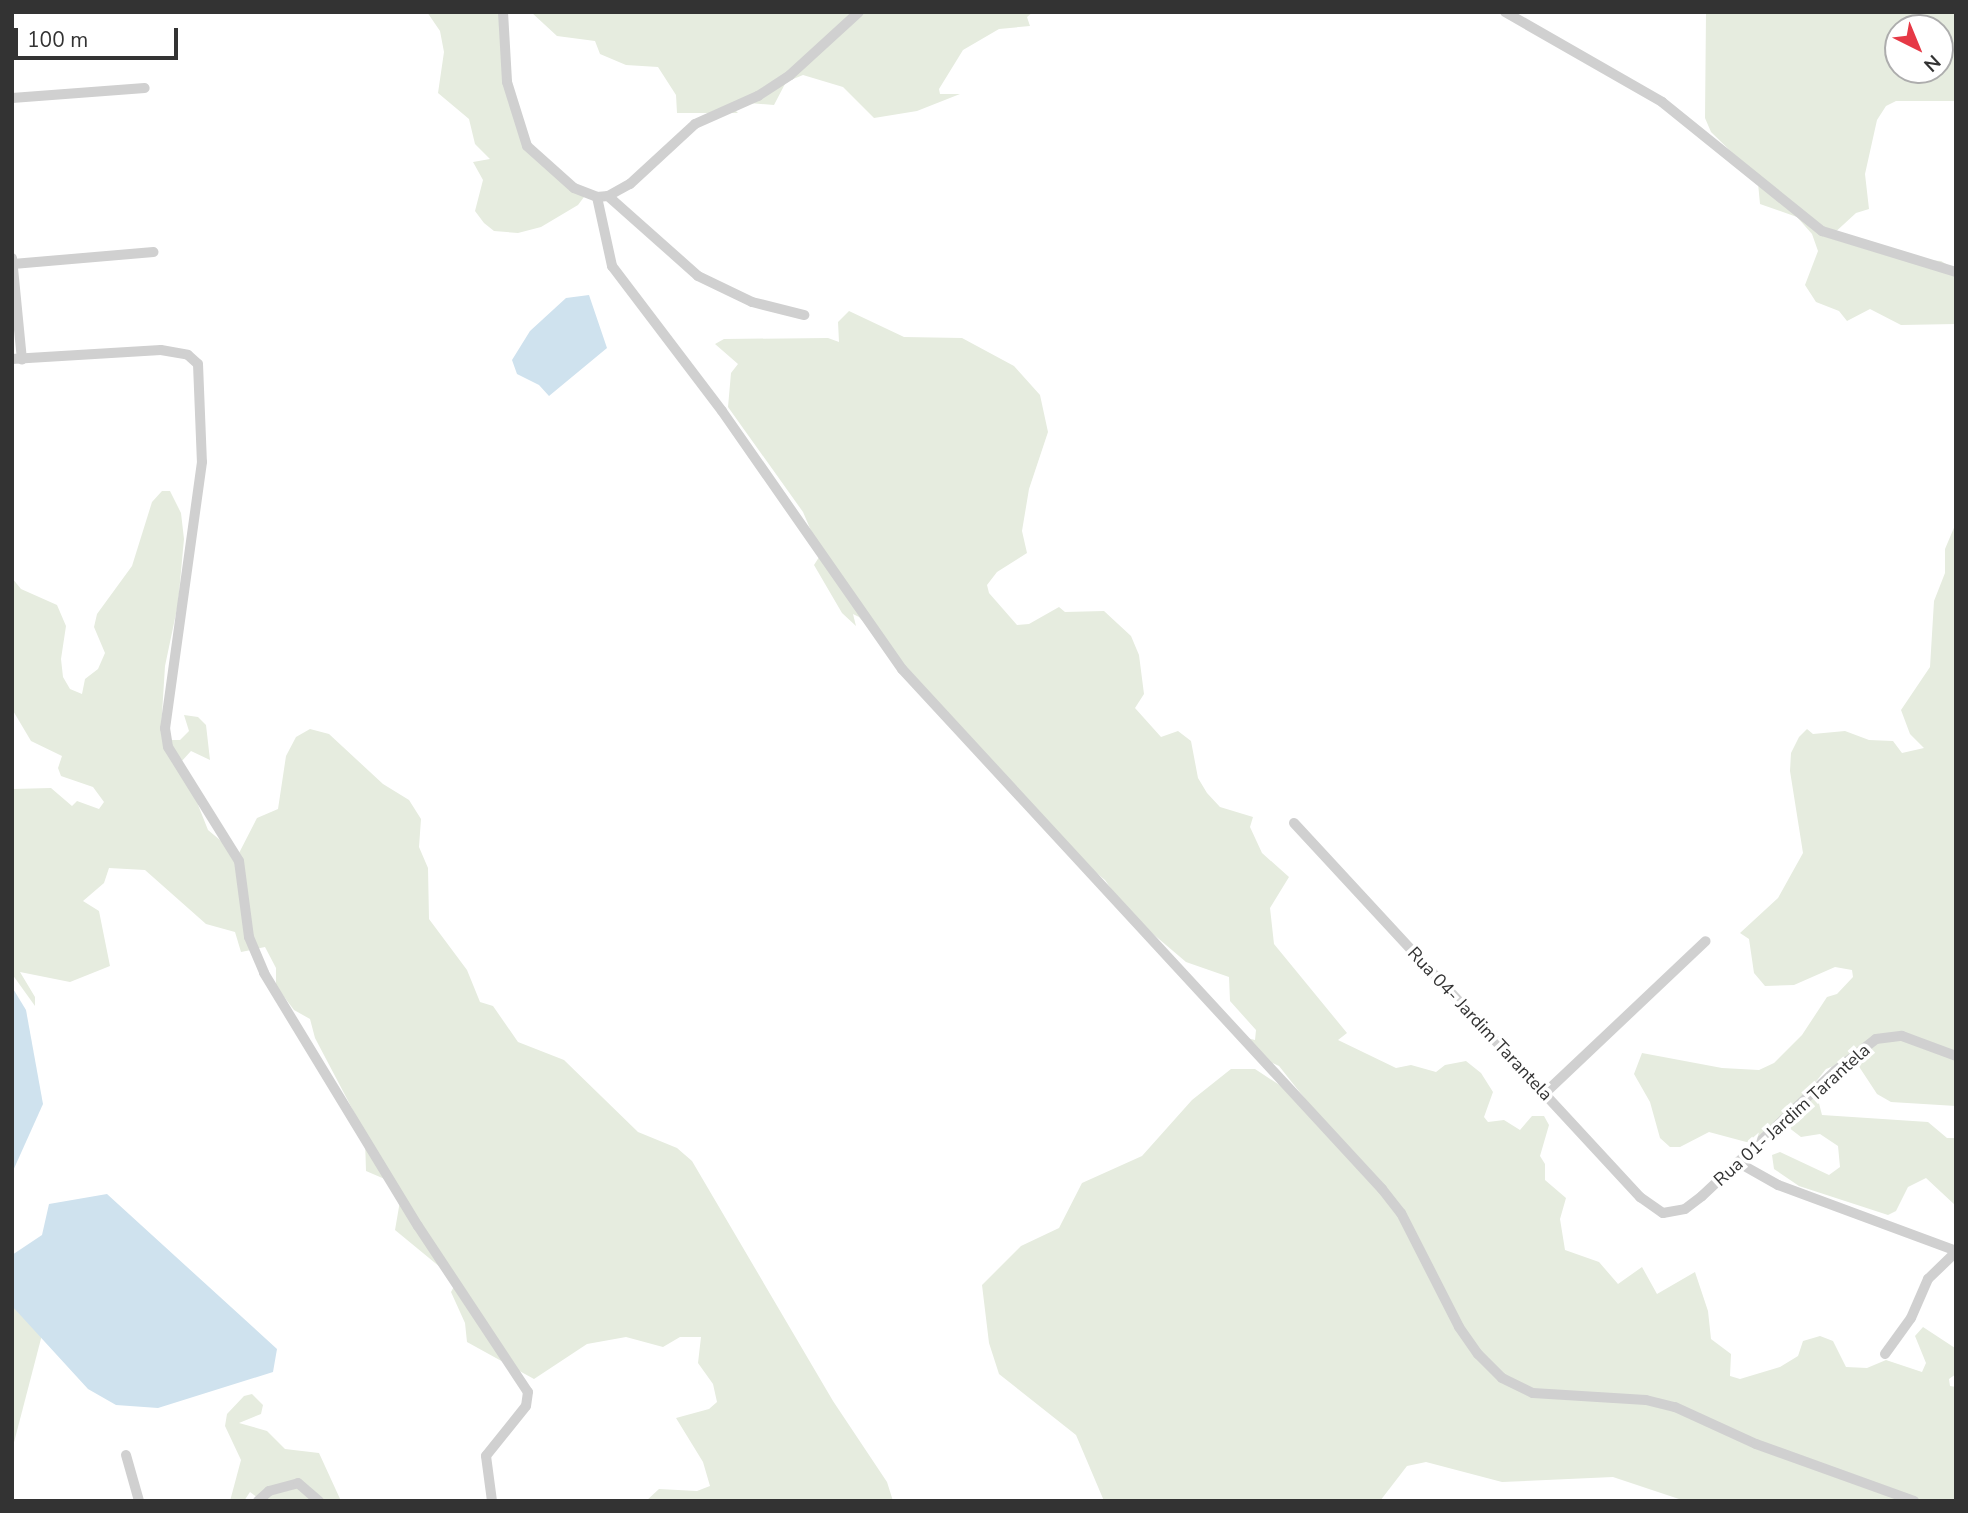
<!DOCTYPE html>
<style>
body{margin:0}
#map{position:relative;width:1968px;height:1513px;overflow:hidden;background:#fff;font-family:"Nunito Sans",sans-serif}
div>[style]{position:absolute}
.green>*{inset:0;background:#e6ecdf}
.water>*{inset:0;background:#cfe2ee}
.street>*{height:10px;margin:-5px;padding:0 5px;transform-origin:5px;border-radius:5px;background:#d0d0d0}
span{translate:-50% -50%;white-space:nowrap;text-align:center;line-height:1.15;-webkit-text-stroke:7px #fff;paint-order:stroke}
.street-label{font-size:18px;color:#333}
.frame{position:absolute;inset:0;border:14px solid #333;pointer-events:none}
.north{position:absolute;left:1884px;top:14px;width:70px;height:70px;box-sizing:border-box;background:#fff;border:2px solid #adadad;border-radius:50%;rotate:137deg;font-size:19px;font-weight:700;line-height:28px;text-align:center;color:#333}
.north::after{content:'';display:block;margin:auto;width:24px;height:32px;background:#e63946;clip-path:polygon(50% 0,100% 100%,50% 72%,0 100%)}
.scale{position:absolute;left:14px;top:28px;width:164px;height:32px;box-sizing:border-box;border:4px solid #333;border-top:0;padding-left:9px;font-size:21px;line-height:24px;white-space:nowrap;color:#333;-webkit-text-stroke:5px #fff;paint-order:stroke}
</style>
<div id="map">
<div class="green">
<i style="clip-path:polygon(427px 12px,501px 12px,504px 69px,527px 143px,584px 197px,578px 205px,541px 227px,518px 233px,494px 231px,484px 223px,475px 211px,483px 180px,473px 162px,490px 159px,475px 144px,469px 119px,438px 93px,444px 52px,440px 31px)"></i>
<i style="clip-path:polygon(531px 12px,1033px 12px,1027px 17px,1030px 26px,999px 29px,963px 50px,939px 89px,940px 94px,960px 94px,917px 111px,874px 118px,843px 87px,803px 75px,786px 82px,774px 105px,749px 103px,733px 108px,738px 113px,677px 113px,676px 95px,658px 67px,626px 65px,600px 54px,595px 41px,557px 36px)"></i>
<i style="clip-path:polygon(evenodd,1706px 12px,1956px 12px,1956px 101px,1896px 101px,1886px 106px,1877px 120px,1865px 174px,1869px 209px,1856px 213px,1831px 236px,1912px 259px,1941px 261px,1956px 270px,1956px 324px,1901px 325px,1870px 309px,1847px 321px,1839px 311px,1816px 302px,1805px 285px,1818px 251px,1812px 234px,1797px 217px,1760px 204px,1758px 183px,1751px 171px,1711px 132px,1705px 118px,1706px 12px,1898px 28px,1940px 28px,1940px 70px,1898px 70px,1898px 28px)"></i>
<i style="clip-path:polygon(849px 311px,904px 337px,962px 338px,1014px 366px,1040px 395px,1048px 432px,1029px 489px,1022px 531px,1027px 553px,997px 572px,987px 585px,989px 593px,1017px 625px,1029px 624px,1059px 607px,1065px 612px,1104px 611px,1131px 636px,1139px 655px,1144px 694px,1135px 708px,1161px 737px,1178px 731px,1191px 741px,1198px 778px,1207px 793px,1220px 807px,1253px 817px,1250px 827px,1262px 853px,1289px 877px,1270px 908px,1274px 944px,1347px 1033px,1338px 1040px,1396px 1068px,1411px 1065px,1436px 1072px,1445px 1065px,1466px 1061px,1481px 1073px,1493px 1092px,1484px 1117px,1488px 1122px,1504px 1120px,1520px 1130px,1532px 1116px,1544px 1116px,1549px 1125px,1540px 1156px,1545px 1164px,1545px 1180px,1566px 1198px,1560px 1219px,1565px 1250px,1599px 1262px,1618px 1284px,1642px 1267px,1657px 1294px,1695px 1272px,1708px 1311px,1711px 1339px,1731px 1354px,1730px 1376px,1740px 1379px,1780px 1367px,1798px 1356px,1803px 1341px,1820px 1336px,1833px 1341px,1846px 1367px,1867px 1368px,1886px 1360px,1922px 1372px,1926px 1363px,1915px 1336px,1923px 1327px,1955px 1348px,1956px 1374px,1949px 1379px,1950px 1386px,1956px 1387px,1956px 1501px,1685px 1501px,1613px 1477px,1502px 1482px,1426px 1462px,1407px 1466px,1380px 1501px,1104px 1501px,1076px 1435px,999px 1374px,989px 1343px,982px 1285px,1021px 1246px,1059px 1228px,1082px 1183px,1142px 1156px,1192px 1100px,1231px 1069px,1255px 1069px,1310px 1105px,1279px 1066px,1254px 1054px,1243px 1037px,1255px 1040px,1256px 1030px,1230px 1001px,1229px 977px,1186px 962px,1126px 911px,1105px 880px,1061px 844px,859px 617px,853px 614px,856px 626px,842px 613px,814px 565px,821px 554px,803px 512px,728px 407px,731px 373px,738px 364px,715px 344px,724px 339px,828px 338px,839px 342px,838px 322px)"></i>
<i style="clip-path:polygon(162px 491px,170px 491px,181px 513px,184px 539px,178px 604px,165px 666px,161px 730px,168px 740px,180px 740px,189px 731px,184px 715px,198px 717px,206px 725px,210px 760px,191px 751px,181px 762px,208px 830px,238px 855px,257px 818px,278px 809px,286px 756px,296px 737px,310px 729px,329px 734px,383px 784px,409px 800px,421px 819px,419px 847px,428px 868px,429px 919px,467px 970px,480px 1002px,493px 1006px,518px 1042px,564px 1060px,638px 1132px,677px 1148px,692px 1161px,833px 1401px,887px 1482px,893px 1501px,646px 1501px,659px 1489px,697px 1491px,710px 1486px,703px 1462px,676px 1418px,709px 1409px,717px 1402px,713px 1384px,698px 1363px,701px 1337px,680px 1337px,663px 1347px,626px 1337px,587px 1344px,534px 1379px,467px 1342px,465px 1323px,451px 1292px,457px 1281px,395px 1230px,400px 1201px,387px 1180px,366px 1171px,365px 1139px,355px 1114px,315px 1038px,310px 1019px,294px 1010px,276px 986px,276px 968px,265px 947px,241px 952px,235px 932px,206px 924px,145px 870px,109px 868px,104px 883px,83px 901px,99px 911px,110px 966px,70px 982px,20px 972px,35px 997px,35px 1006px,12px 974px,12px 789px,51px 788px,72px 806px,77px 801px,99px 809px,104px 802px,93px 787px,61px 776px,58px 768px,62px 756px,31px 741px,12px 709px,12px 578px,21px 589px,57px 605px,66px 626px,61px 659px,63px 677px,70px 689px,82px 694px,85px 679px,98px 669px,105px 653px,94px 627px,97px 614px,132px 566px,152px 502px)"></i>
<i style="clip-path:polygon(1956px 523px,1956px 1106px,1891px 1102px,1877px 1094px,1858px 1065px,1841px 1063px,1826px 1069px,1814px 1084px,1822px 1115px,1928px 1122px,1947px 1138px,1956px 1138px,1956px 1206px,1926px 1178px,1908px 1187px,1896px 1211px,1888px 1215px,1799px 1186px,1774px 1169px,1772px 1155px,1780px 1152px,1829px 1175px,1840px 1167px,1838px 1146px,1820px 1134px,1801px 1137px,1788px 1127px,1750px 1143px,1709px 1132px,1680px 1147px,1670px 1147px,1660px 1138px,1650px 1102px,1634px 1074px,1642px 1053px,1722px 1068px,1759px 1070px,1774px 1063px,1802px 1035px,1827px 997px,1837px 994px,1853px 977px,1852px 970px,1835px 967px,1794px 985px,1765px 986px,1754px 973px,1749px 939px,1740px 933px,1778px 898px,1803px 853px,1790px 771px,1791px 753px,1799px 737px,1807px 729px,1813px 734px,1845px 731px,1869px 740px,1893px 741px,1902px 753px,1924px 748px,1910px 734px,1901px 710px,1930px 667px,1934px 601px,1945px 573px,1945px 549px)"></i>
<i style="clip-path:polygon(12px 1267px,43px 1331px,12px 1450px)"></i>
<i style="clip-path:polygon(252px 1394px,263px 1405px,261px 1414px,239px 1423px,267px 1431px,285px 1449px,319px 1453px,341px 1501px,262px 1501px,250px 1492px,244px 1501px,230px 1501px,241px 1460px,225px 1426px,227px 1414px,244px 1396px)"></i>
</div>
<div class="water">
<i style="clip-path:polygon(589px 295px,607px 348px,549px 396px,539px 385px,517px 374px,512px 360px,530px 331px,566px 298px)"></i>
<i style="clip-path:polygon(12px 987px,26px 1010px,43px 1104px,12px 1173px)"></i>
<i style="clip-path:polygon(107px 1194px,277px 1349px,273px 1372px,158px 1408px,116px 1405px,88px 1389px,12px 1306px,12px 1255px,42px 1235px,49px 1204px)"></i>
</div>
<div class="street">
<i style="left:503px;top:12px;width:70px;rotate:86.7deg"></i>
<i style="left:507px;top:82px;width:67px;rotate:72.6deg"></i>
<i style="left:527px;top:146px;width:63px;rotate:41.8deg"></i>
<i style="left:574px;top:188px;width:25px;rotate:21deg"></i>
<i style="left:597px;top:197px;width:11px;rotate:-5deg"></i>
<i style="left:608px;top:196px;width:25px;rotate:-29deg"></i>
<i style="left:630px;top:184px;width:88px;rotate:-42.7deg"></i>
<i style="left:695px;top:124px;width:69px;rotate:-24deg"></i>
<i style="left:758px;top:96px;width:38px;rotate:-33deg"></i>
<i style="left:790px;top:75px;width:93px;rotate:-42.4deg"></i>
<i style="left:1505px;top:12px;width:181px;rotate:29.8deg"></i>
<i style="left:1662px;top:102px;width:206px;rotate:38.9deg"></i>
<i style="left:1822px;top:231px;width:140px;rotate:17deg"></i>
<i style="left:12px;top:98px;width:133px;rotate:-4.3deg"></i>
<i style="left:608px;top:196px;width:120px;rotate:41.6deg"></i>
<i style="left:698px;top:276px;width:60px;rotate:25.7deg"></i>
<i style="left:752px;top:302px;width:54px;rotate:14deg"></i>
<i style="left:597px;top:197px;width:71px;rotate:77.7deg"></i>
<i style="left:612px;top:266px;width:182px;rotate:52.8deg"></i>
<i style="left:722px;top:411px;width:315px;rotate:55.1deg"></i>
<i style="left:902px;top:669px;width:708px;rotate:47.29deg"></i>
<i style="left:1382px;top:1189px;width:31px;rotate:52deg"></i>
<i style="left:1401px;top:1213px;width:128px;rotate:63deg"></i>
<i style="left:1459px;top:1327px;width:33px;rotate:55deg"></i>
<i style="left:1478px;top:1354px;width:34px;rotate:45deg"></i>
<i style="left:1502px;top:1378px;width:34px;rotate:26deg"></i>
<i style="left:1533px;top:1393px;width:113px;rotate:3.5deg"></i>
<i style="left:1646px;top:1400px;width:30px;rotate:14deg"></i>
<i style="left:1675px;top:1407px;width:89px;rotate:24.6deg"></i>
<i style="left:1756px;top:1444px;width:168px;rotate:19.8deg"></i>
<i style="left:12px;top:258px;width:102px;rotate:84.4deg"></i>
<i style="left:13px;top:264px;width:141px;rotate:-4.9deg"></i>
<i style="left:12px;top:359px;width:149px;rotate:-3.5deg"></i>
<i style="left:161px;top:350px;width:27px;rotate:10deg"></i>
<i style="left:188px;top:355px;width:13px;rotate:42deg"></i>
<i style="left:198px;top:364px;width:98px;rotate:87.7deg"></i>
<i style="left:202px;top:462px;width:269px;rotate:97.9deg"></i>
<i style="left:165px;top:728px;width:19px;rotate:81deg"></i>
<i style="left:168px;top:747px;width:134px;rotate:58.1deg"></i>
<i style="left:239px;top:861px;width:77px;rotate:82.5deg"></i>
<i style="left:249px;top:937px;width:39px;rotate:67deg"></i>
<i style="left:264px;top:973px;width:296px;rotate:58.7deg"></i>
<i style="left:418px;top:1226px;width:199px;rotate:56.5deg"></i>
<i style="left:528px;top:1392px;width:14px;rotate:98deg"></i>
<i style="left:526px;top:1406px;width:64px;rotate:128.7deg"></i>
<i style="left:486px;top:1456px;width:45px;rotate:82.4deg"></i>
<i style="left:1294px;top:823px;width:510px;rotate:47.23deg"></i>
<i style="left:1640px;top:1197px;width:28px;rotate:35deg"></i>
<i style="left:1663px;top:1213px;width:22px;rotate:-10deg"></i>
<i style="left:1685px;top:1209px;width:21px;rotate:-37deg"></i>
<i style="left:1702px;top:1196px;width:183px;rotate:-43.2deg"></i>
<i style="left:1835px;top:1071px;width:52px;rotate:-38deg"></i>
<i style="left:1876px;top:1039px;width:26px;rotate:-7deg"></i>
<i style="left:1902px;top:1036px;width:58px;rotate:20.3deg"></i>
<i style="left:1545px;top:1093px;width:221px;rotate:-43.4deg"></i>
<i style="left:1739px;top:1163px;width:45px;rotate:29.4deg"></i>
<i style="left:1778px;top:1185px;width:190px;rotate:20.3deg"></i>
<i style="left:1885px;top:1354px;width:44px;rotate:-54.2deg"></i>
<i style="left:1911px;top:1318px;width:43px;rotate:-66.4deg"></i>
<i style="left:1928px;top:1279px;width:39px;rotate:-44deg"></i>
<i style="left:126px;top:1455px;width:48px;rotate:74.2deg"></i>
<i style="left:258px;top:1501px;width:15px;rotate:-42deg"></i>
<i style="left:269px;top:1491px;width:30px;rotate:-15deg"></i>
<i style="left:298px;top:1483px;width:28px;rotate:41deg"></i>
</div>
<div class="street-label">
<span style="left:1480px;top:1024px;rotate:47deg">Rua 04- Jardim Tarantela</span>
<span style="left:1792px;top:1115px;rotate:-42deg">Rua 01- Jardim Tarantela</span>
</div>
<div class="frame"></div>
<div class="north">N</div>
<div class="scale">100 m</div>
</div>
